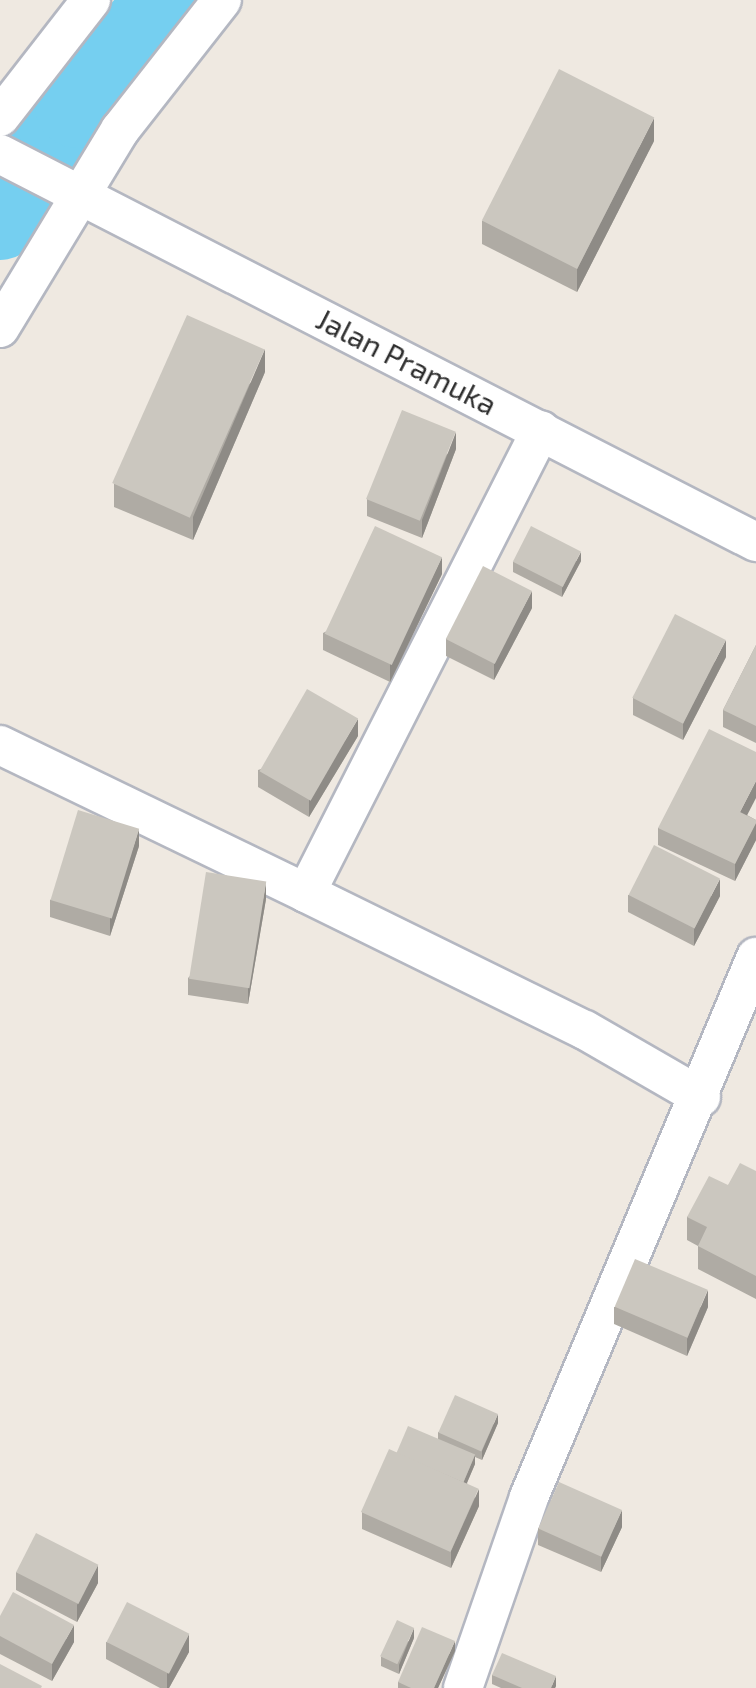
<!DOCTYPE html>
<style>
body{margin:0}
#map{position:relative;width:756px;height:1688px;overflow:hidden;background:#efe9e1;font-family:"Exo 2",sans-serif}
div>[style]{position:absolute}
.river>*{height:84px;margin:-42px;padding:0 42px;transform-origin:42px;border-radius:42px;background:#75cff0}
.roads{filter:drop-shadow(2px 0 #b4b7c1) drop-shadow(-2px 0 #b4b7c1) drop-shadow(0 2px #b4b7c1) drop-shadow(0 -2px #b4b7c1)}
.street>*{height:38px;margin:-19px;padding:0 19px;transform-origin:19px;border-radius:19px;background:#fff}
.wall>*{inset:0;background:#afaba4}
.shaded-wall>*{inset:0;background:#8e8b86}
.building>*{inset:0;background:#cbc7bf;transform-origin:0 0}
span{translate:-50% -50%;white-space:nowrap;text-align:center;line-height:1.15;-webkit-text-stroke:6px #fff;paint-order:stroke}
.street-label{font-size:30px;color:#2e2e2e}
</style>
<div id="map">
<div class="river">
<i style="left:0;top:218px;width:136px;rotate:-55.5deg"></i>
<i style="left:77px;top:106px;width:141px;rotate:-48.7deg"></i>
</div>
<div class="roads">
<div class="street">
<i style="left:0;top:117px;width:148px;rotate:-52.1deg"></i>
<i style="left:0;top:154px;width:850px;rotate:27.17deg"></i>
<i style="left:0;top:328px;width:232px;rotate:-58.8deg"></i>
<i style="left:120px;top:130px;width:165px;rotate:-51.9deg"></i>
<i style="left:0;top:745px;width:340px;rotate:25.8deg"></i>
<i style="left:306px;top:893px;width:519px;rotate:-63.09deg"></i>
<i style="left:306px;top:893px;width:311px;rotate:26.2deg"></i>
<i style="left:585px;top:1030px;width:134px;rotate:30deg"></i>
<i style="left:463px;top:1688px;width:202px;rotate:-70.9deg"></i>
<i style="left:529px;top:1497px;width:586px;rotate:-67.2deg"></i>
</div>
</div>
<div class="wall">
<i style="clip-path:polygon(654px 141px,577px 292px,482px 244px,482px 221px)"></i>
<i style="clip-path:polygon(265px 372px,193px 540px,114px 507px,114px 484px)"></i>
<i style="clip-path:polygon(456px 449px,422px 538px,367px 516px,367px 499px)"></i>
<i style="clip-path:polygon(581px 561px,562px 597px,513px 572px,513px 562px)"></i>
<i style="clip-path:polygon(442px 574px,390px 682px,323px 650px,323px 633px)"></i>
<i style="clip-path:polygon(532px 608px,494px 680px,446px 656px,446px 639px)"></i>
<i style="clip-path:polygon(756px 645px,756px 743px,723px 727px,723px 710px)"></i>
<i style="clip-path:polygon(726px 657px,683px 740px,633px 715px,633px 698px)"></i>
<i style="clip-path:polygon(358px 736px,309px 817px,258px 787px,258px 770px)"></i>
<i style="clip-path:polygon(747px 815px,756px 820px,756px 840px,735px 881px,658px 845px,658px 828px)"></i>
<i style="clip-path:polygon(139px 846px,110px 936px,50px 917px,50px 900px)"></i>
<i style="clip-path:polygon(628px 895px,720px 896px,694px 946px,628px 912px)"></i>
<i style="clip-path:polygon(266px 899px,248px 1004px,188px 995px,188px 978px)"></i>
<i style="clip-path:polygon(756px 1171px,756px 1299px,698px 1269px,698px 1246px,687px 1240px,687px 1217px,728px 1185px)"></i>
<i style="clip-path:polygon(614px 1307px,708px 1307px,687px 1356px,614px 1324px)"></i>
<i style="clip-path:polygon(498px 1423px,482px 1460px,475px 1457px,475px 1464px,467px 1483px,479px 1506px,451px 1568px,362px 1529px,362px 1512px,396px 1453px,438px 1439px,438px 1432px)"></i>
<i style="clip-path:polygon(622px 1527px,601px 1572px,538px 1545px,538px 1528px)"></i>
<i style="clip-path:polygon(16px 1572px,98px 1583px,77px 1622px,16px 1590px)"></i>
<i style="clip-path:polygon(0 1616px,74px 1642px,52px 1681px,0 1654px)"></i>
<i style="clip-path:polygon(414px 1638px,399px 1674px,381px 1666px,381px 1657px)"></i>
<i style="clip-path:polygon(106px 1642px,189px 1652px,169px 1688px,160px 1688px,106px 1659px)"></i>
<i style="clip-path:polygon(455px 1651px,438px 1688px,398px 1688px,398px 1682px)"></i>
<i style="clip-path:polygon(492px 1675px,556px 1686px,555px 1688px,501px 1688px,492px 1684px)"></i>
</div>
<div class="shaded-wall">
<i style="clip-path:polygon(654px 118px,654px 141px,577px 292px,577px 269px)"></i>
<i style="clip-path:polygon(265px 349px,265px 372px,193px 540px,193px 517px)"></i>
<i style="clip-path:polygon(456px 432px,456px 449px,422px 538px,422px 520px)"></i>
<i style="clip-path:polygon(581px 552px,581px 561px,562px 597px,562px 588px)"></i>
<i style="clip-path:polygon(442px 557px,442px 574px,390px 682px,390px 665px)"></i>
<i style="clip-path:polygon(532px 591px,532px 608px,494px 680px,494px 663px)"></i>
<i style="clip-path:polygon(726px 640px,726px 657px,683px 740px,683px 723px)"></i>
<i style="clip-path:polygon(358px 719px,358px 736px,309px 817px,309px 800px)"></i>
<i style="clip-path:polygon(756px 781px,756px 798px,740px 829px,740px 812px)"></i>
<i style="clip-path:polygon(756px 823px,756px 840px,735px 881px,735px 864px)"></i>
<i style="clip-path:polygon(139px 829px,139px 846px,110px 936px,110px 919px)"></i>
<i style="clip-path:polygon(720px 879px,720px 896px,694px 946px,694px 929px)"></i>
<i style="clip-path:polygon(266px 882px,266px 899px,248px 1004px,248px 987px)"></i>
<i style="clip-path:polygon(708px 1290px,708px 1307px,687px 1356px,687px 1339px)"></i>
<i style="clip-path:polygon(498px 1414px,498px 1423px,482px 1460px,482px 1451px)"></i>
<i style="clip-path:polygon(475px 1455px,475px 1464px,463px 1492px,463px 1483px)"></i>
<i style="clip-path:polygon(479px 1489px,479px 1506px,451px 1568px,451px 1551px)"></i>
<i style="clip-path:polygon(622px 1510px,622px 1527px,601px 1572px,601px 1555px)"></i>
<i style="clip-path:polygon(98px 1565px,98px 1583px,77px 1622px,77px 1605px)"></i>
<i style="clip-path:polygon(74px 1625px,74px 1642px,52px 1681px,52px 1664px)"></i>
<i style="clip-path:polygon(414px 1628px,414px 1638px,399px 1674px,399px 1665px)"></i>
<i style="clip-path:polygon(189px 1634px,189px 1652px,169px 1688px,167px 1688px,167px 1674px)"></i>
<i style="clip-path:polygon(455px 1641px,455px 1651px,438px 1688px,434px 1688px)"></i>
<i style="clip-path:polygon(556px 1676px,556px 1686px,555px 1688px,551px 1688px)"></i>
</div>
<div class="building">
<i style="left:559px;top:69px;width:107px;height:170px;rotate:27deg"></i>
<i style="left:187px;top:315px;width:85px;height:184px;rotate:24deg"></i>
<i style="left:402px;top:410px;width:58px;height:96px;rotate:22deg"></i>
<i style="left:375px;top:526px;width:74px;height:119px;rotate:25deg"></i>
<i style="left:531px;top:526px;width:56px;height:40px;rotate:27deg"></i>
<i style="left:483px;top:566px;width:55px;height:82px;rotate:27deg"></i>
<i style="left:675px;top:614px;width:57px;height:94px;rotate:27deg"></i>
<i style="clip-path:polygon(756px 645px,756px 726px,723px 710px)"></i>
<i style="left:307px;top:689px;width:59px;height:95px;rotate:30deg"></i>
<i style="clip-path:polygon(709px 729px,756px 752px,756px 781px,740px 812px,756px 820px,756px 823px,735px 864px,658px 828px)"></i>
<i style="left:78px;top:810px;width:64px;height:94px;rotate:17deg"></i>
<i style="left:654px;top:845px;width:74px;height:56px;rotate:27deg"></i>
<i style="left:206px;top:872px;width:61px;height:108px;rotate:9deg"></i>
<i style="clip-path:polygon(740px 1163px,756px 1171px,756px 1276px,698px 1246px,707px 1227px,687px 1217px,709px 1176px,728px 1185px)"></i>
<i style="left:635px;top:1259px;width:79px;height:52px;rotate:23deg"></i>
<i style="left:455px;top:1395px;width:47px;height:41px;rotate:24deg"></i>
<i style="left:408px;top:1426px;width:73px;height:30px;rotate:23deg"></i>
<i style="left:389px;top:1449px;width:98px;height:69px;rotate:24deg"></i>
<i style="left:559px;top:1482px;width:69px;height:51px;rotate:24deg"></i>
<i style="left:36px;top:1533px;width:70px;height:44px;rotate:27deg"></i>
<i style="clip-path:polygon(13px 1592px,74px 1625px,52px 1664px,0 1636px,0 1616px)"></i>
<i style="left:127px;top:1602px;width:70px;height:45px;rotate:27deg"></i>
<i style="left:397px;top:1620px;width:19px;height:40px;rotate:25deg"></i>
<i style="clip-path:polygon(422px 1627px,455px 1641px,434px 1688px,411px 1688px,398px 1682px)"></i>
<i style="clip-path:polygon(502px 1653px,556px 1676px,551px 1688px,522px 1688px,492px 1675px)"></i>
<i style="clip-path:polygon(0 1664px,42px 1686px,41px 1688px,0 1688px)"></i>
</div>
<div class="street-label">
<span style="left:407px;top:361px;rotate:27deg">Jalan Pramuka</span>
</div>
</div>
